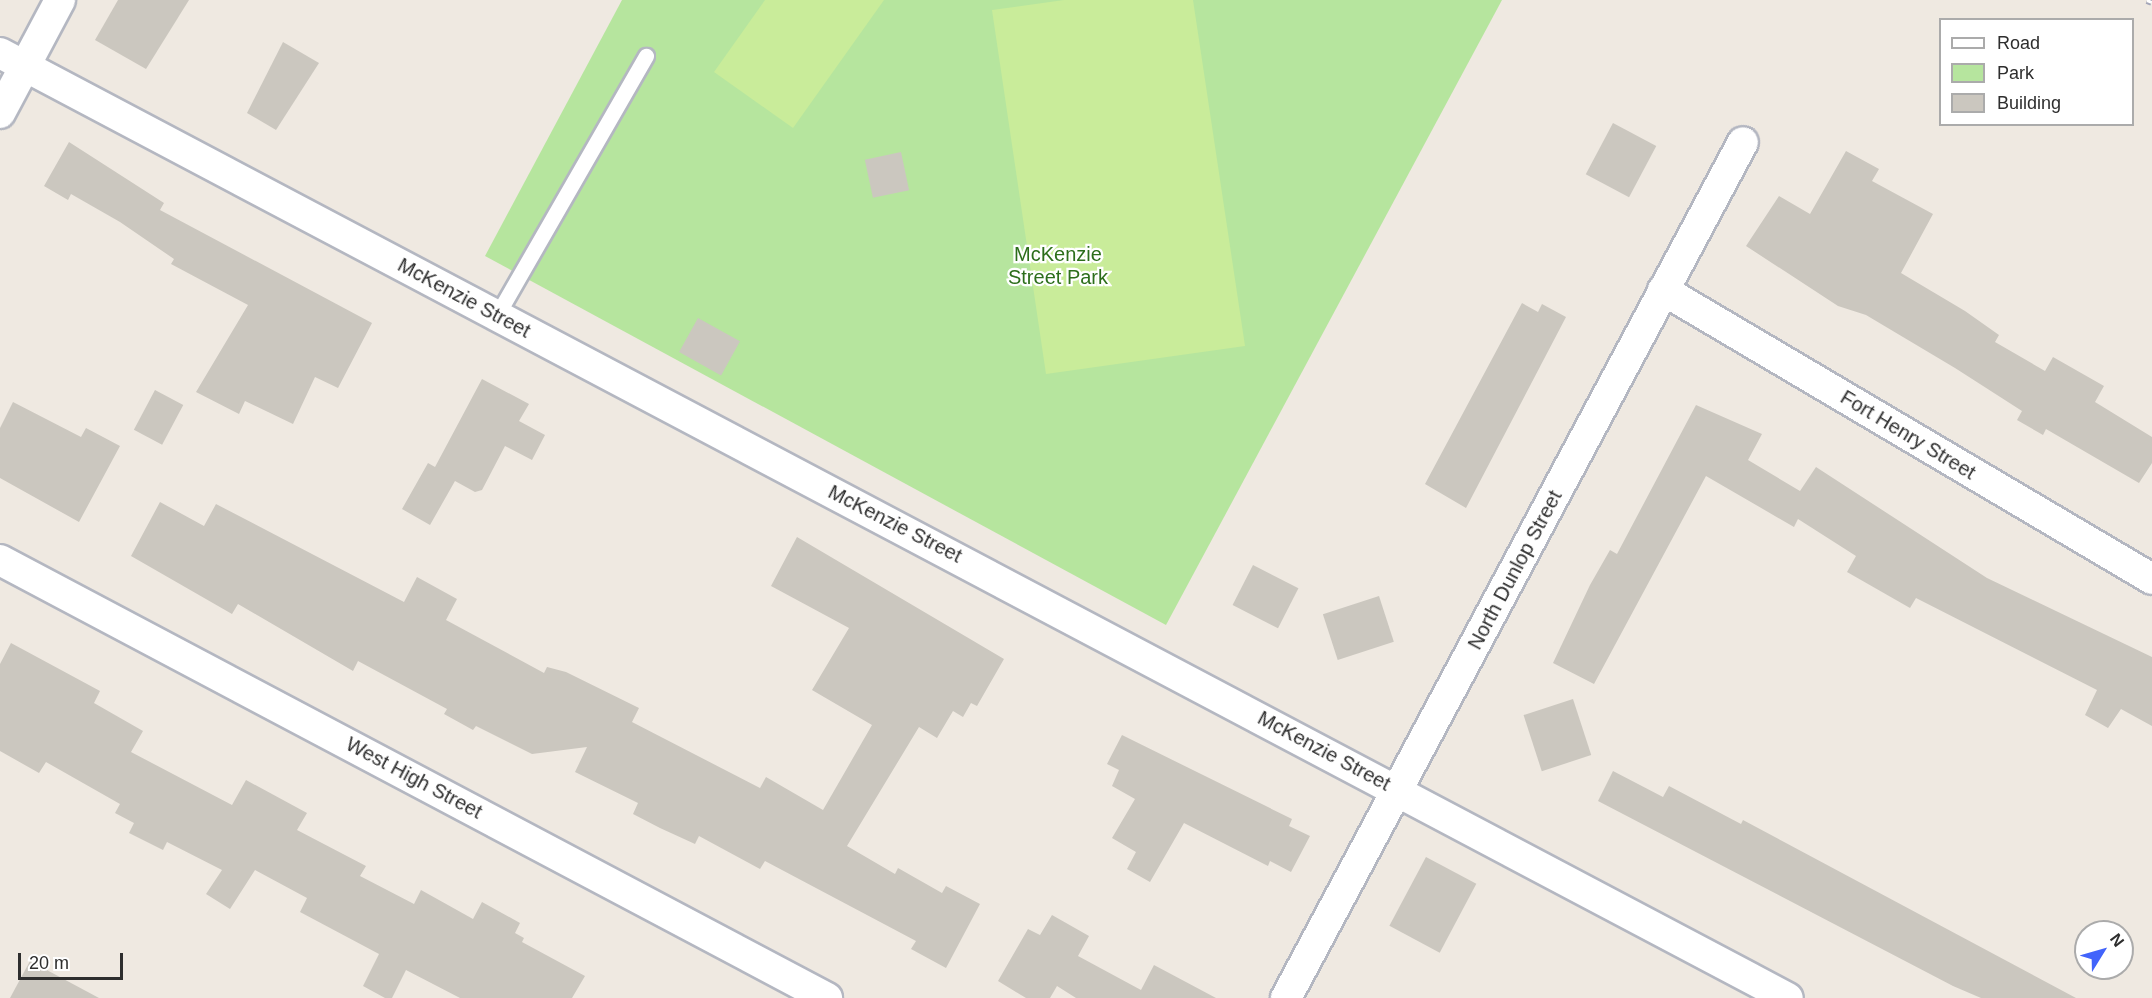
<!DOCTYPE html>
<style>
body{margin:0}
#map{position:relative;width:2152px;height:998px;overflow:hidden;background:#efe9e1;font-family:Arial,sans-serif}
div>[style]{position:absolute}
.green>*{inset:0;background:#b6e59e}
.pitch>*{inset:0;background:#c9ec9a}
.building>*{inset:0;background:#cbc7bf;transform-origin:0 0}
.roads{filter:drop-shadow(2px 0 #b4b7c1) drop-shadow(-2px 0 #b4b7c1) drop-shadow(0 2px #b4b7c1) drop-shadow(0 -2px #b4b7c1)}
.service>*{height:15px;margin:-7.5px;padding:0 7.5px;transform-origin:7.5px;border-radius:7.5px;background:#fff}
.minor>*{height:30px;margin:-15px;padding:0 15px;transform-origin:15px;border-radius:15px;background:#fff}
.rail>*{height:7px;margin-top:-3.5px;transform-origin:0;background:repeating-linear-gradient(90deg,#fff 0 14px,#a3a6b8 0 28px);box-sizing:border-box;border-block:2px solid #a3a6b8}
span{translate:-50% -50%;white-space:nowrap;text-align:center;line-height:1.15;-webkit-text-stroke:4.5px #fff;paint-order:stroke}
.park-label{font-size:20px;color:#2c6e1b}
.street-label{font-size:20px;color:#2e2e2e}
.legend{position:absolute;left:1939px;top:18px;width:195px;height:108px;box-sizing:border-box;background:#fff;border:2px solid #ababab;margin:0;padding:8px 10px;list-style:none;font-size:18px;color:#2e2e2e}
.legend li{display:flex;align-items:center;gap:12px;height:30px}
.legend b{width:30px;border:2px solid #ababab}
.north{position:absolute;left:2074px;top:920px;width:60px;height:60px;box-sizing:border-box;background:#fff;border:2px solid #ababab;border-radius:50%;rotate:53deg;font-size:16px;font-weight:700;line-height:24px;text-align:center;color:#2e2e2e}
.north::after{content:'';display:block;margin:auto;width:21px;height:27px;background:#4264fb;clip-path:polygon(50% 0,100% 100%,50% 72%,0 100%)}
.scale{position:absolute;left:18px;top:953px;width:105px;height:27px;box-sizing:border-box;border:3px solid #2e2e2e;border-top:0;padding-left:8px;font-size:18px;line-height:21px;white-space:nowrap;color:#2e2e2e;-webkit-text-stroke:4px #fff;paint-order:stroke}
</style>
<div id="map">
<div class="green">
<i style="clip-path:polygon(622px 0,1502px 0,1166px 625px,485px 256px)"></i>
</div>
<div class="pitch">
<i style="clip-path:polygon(765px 0,884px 0,793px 128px,714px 72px)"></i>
<i style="clip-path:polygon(1064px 0,1193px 0,1245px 346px,1046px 374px,992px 10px)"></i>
</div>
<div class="building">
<i style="clip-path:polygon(118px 0,189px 0,146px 69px,95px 40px)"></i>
<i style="clip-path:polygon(283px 42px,319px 63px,276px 130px,247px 113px)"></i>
<i style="left:1613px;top:123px;width:49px;height:58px;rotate:28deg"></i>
<i style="clip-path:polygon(69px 142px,164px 203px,160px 210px,372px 323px,338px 388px,315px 377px,293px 424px,245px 401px,239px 414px,196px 392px,248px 305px,171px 264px,174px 259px,120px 222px,71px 194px,68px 200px,44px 186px)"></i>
<i style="clip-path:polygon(1846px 151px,1879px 169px,1872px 181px,1933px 214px,1901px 273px,1965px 311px,1999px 335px,1995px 342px,2045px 371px,2053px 357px,2104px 386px,2095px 402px,2152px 437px,2152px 463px,2139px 483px,2046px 429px,2043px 435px,2017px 420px,2022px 411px,1955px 368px,1866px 315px,1838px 306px,1746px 246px,1779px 196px,1810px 214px)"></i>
<i style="left:901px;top:152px;width:39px;height:37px;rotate:78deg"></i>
<i style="clip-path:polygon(1522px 303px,1538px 312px,1542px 304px,1566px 317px,1466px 508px,1425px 484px)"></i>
<i style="left:698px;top:318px;width:48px;height:39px;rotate:29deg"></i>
<i style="clip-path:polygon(482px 379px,529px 404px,519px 421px,545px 435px,532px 460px,505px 446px,482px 490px,475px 492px,455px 481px,430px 525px,402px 509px,428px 463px,435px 467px)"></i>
<i style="left:155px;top:390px;width:32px;height:45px;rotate:28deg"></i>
<i style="clip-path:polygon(13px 402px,81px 437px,86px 428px,120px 446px,79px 522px,0 478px,0 428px)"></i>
<i style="clip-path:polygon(1696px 405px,1762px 434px,1748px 460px,1800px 491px,1816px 467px,1987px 578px,2152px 657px,2152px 726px,2121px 709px,2108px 728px,2085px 715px,2097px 690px,1916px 598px,1910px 608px,1847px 572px,1856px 556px,1798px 519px,1794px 527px,1706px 476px,1594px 684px,1553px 663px,1590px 585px,1610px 550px,1617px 554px)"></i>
<i style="clip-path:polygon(160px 502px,204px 526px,216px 504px,404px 602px,417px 577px,457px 599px,446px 620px,544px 673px,547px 667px,566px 672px,639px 708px,632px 722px,760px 788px,766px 777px,823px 810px,872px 725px,812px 690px,849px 628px,771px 586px,797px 537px,1004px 659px,977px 706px,971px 703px,963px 717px,953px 711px,937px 738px,919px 727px,847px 846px,895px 874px,898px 868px,942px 893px,946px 886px,980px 904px,946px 968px,911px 949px,916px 941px,765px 861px,760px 869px,699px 836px,695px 844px,660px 828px,633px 814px,638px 803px,575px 772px,587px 747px,532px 754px,476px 726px,473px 730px,444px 714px,447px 709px,358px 661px,353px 671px,238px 604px,232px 614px,131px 556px)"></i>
<i style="left:1253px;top:565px;width:51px;height:45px;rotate:27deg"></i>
<i style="left:1379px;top:596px;width:48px;height:59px;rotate:72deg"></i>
<i style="clip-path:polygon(11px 643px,100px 691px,94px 703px,143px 731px,131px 752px,232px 805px,246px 780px,307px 813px,297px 830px,366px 866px,360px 876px,414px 904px,421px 890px,473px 919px,482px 902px,520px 923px,515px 933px,524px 938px,522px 942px,585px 976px,572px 998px,460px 998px,406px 970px,392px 998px,385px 998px,363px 986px,379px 954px,300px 912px,307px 898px,255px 870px,230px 909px,206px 894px,222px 870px,167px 842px,163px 850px,129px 833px,134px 823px,115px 813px,120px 804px,46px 762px,39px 773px,0 751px,0 664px)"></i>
<i style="left:1573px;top:699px;width:59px;height:52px;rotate:72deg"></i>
<i style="clip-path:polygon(1122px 735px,1292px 819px,1289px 826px,1310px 836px,1291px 872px,1270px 861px,1268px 866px,1184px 823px,1150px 882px,1127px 869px,1136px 852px,1112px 838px,1135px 799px,1112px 786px,1119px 770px,1107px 764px)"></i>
<i style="clip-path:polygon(1613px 771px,1663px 797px,1669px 786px,1741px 824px,1743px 820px,2076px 998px,1981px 998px,1953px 986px,1598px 801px)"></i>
<i style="left:1426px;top:857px;width:57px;height:78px;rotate:28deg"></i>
<i style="clip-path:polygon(1052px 915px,1089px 936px,1078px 956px,1141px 990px,1154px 965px,1216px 998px,1076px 998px,1057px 986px,1050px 998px,1026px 998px,998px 981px,1028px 929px,1040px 935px)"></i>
<i style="clip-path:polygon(30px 961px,99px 998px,10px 998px)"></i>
</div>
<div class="roads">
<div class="service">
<i style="left:497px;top:315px;width:299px;rotate:-60.1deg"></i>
</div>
<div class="minor">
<i style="left:0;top:53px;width:2022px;rotate:27.86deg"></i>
<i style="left:0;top:113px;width:128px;rotate:-62deg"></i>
<i style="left:1663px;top:290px;width:568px;rotate:30.58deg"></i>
<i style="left:0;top:560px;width:936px;rotate:27.91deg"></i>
<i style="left:1286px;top:998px;width:970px;rotate:-61.9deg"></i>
</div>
</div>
<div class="rail">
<i style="left:2147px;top:0;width:5px;rotate:22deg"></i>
</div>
<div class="park-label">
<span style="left:1058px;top:266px">McKenzie<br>Street Park</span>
</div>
<div class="street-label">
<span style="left:464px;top:298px;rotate:28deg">McKenzie Street</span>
<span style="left:1908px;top:435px;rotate:31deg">Fort Henry Street</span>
<span style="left:895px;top:524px;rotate:27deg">McKenzie Street</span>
<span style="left:1515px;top:570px;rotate:-62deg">North Dunlop Street</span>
<span style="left:1324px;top:751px;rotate:28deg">McKenzie Street</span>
<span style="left:414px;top:778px;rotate:28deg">West High Street</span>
</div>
<ul class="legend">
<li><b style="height:8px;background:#fff"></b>Road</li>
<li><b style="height:16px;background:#b6e59e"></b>Park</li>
<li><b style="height:16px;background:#cbc7bf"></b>Building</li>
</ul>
<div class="north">N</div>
<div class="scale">20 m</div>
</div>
